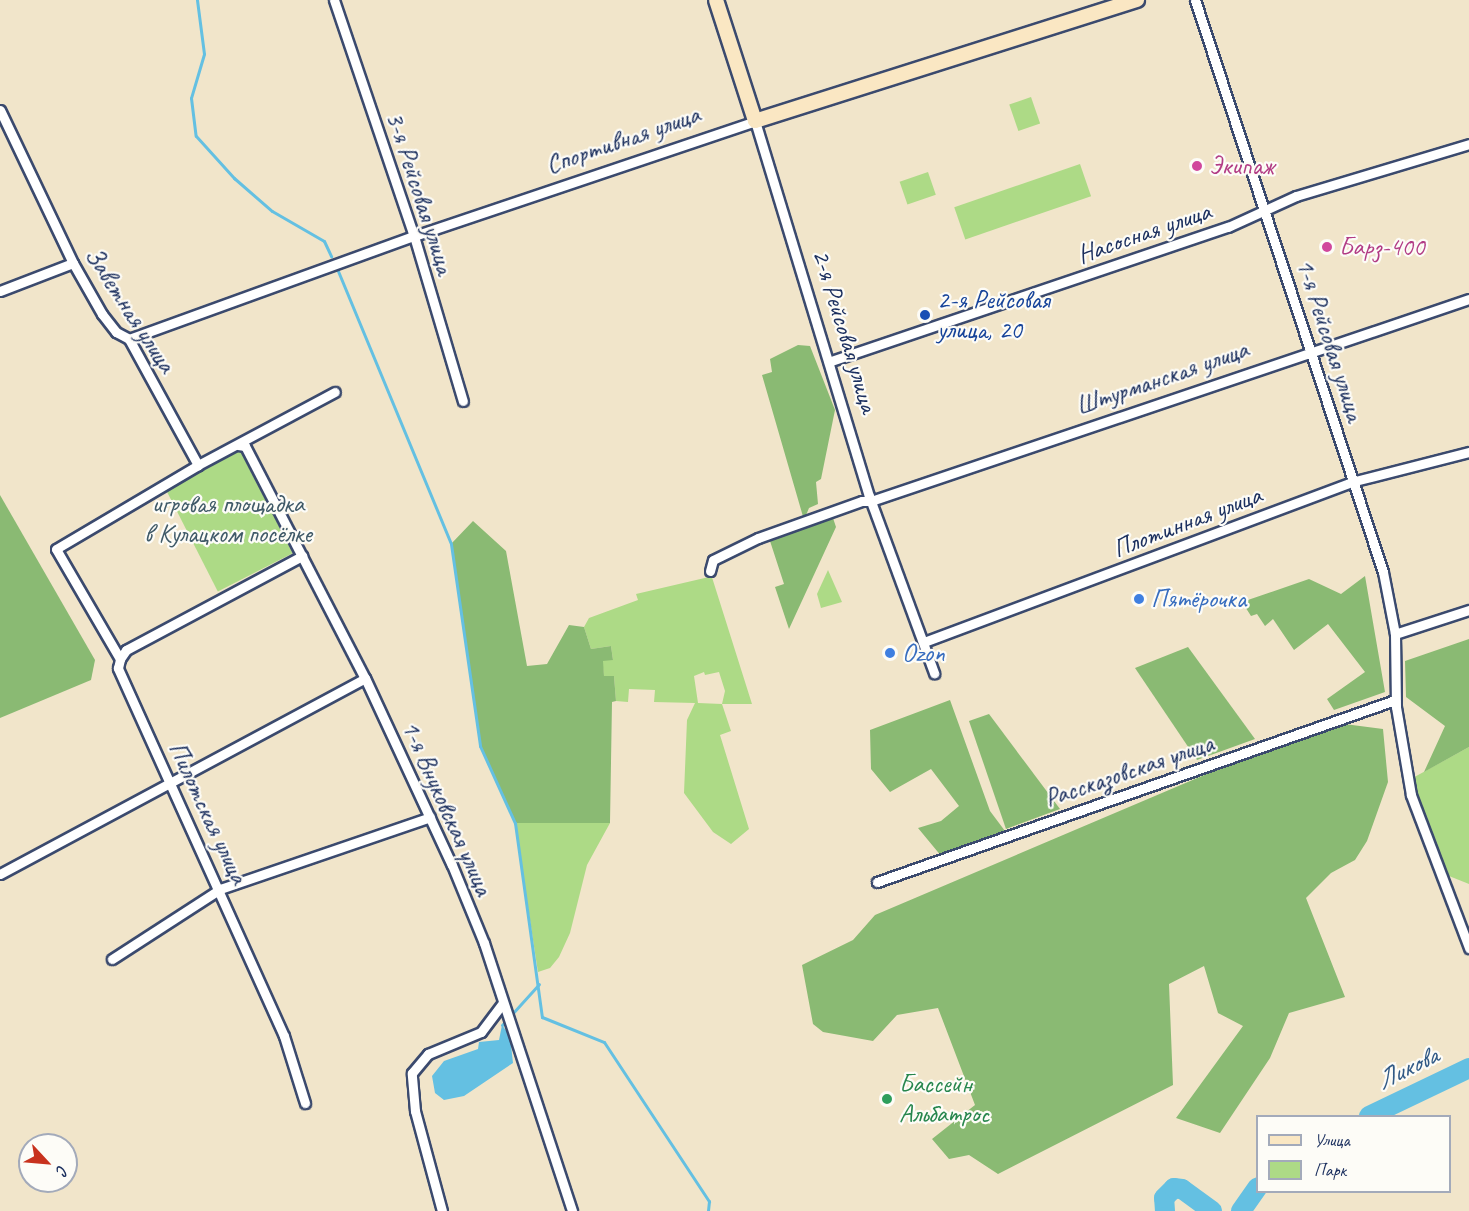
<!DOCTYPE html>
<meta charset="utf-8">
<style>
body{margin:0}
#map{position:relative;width:1469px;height:1211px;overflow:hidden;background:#f1e5ca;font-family:Caveat,sans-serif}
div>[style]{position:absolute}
.green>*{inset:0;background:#adda86;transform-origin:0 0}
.forest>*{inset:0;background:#8aba73}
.water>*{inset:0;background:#64c0e2}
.stream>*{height:3px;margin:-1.5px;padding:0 1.5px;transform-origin:1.5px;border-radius:1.5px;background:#64c0e2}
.river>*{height:20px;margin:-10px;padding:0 10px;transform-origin:10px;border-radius:10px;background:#64c0e2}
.roads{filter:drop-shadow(2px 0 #3b4a6e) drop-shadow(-2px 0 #3b4a6e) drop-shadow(0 2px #3b4a6e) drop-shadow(0 -2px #3b4a6e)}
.street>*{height:9px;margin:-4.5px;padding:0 4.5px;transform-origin:4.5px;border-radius:4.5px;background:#fff}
.secondary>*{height:14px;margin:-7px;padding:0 7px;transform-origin:7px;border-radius:7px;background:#fae7c3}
.dots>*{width:16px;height:16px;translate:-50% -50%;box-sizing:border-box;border:3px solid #fdfcf7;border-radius:50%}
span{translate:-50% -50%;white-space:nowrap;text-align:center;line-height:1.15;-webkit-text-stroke:4.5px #fdfcf7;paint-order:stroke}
.street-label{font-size:26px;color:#1b2f5e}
.hotel-label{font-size:26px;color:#b23c85}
.left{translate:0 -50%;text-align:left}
.transit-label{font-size:26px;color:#164399}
.park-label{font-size:26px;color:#405a68}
.shop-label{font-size:26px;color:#366cbe}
.leisure-label{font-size:26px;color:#27864d}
.water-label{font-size:27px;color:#315a86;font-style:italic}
.legend{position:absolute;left:1256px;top:1115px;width:195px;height:78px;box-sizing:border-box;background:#fdfcf7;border:2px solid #a3aaba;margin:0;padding:8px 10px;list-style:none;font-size:18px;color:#1b2f5e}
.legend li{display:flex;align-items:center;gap:12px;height:30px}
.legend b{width:30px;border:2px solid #a3aaba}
.north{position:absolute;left:18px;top:1133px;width:60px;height:60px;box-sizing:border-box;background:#fdfcf7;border:2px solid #a3aaba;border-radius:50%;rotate:116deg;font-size:16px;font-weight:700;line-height:24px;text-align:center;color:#1b2f5e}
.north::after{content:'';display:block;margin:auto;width:21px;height:27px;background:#c8321e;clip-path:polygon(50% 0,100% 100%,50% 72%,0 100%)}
</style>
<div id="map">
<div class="green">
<i style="left:1031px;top:97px;width:28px;height:23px;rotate:71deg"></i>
<i style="left:1080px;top:164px;width:34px;height:133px;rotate:71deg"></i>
<i style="left:928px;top:172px;width:24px;height:30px;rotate:71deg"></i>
<i style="left:240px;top:450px;width:116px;height:84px;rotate:63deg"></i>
<i style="clip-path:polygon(828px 570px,842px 602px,821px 608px,817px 594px)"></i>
<i style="clip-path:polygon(evenodd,710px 571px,752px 704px,722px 704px,731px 731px,720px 735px,749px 829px,731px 844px,713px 832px,684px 793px,687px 720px,695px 703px,654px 702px,655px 690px,629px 689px,628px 702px,616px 701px,614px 676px,604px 676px,602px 660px,613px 660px,611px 646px,591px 649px,584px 627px,589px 618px,638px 600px,636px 594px,709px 577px,710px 571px,704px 672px,705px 675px,719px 672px,725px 691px,722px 704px,698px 703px,694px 676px,704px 672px)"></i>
<i style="clip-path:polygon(1469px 747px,1469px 884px,1439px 872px,1409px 780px)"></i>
<i style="clip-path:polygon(515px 823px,610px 823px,587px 865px,570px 933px,559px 957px,550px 968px,538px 972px)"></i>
</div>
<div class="forest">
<i style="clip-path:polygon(798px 345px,810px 346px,835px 410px,821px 479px,816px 482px,818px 504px,809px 508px,804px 520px,762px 375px,772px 372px,770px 359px)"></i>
<i style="clip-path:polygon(0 495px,95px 660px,91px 680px,0 718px)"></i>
<i style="clip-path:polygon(833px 518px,836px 527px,789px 629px,775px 587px,784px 584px,770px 541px)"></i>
<i style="clip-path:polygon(473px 521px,506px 551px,527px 666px,547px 664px,569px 625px,584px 627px,591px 649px,611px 646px,613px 660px,603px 661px,604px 676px,614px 676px,616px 701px,612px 702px,610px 823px,515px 823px,480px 746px,451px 544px)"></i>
<i style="clip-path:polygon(1365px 576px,1385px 692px,1334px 710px,1327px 699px,1365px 672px,1328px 624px,1294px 650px,1273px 619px,1265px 626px,1257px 614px,1251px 616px,1242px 602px,1309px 579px,1341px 594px)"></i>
<i style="clip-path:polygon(1469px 639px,1469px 747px,1424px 772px,1445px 726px,1406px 697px,1405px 661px)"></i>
<i style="clip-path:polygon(1188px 647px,1255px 739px,1197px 760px,1135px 668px)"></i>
<i style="clip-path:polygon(950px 700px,990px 811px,1008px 835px,942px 857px,918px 828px,941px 821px,959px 806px,931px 769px,890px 792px,871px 769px,870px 730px)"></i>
<i style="clip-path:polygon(989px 714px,1060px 809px,1006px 829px,969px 721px)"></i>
<i style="clip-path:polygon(1329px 722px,1383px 729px,1388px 782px,1367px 841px,1355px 860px,1331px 873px,1306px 898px,1345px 997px,1289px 1013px,1270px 1058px,1220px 1133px,1176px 1118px,1243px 1026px,1218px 1013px,1204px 966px,1169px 984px,1173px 1085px,998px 1174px,969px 1155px,949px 1159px,932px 1139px,975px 1105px,938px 1008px,897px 1015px,873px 1041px,823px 1032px,813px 1024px,802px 965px,853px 940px,875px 915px)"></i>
</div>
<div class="water">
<i style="clip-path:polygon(502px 1025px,510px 1036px,513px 1063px,464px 1096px,444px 1100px,435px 1093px,432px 1076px,444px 1061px,478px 1049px,479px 1042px,499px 1040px)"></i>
</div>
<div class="stream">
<i style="left:197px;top:0;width:54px;rotate:82.6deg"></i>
<i style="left:204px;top:54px;width:46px;rotate:106.5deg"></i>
<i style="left:191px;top:98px;width:38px;rotate:83deg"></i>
<i style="left:196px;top:136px;width:57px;rotate:47.9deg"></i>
<i style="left:234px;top:178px;width:50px;rotate:41deg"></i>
<i style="left:272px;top:211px;width:60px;rotate:30deg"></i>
<i style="left:324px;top:241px;width:17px;rotate:65deg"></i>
<i style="left:338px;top:271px;width:295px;rotate:67.5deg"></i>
<i style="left:451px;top:544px;width:204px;rotate:81.8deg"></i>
<i style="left:480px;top:746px;width:85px;rotate:65.6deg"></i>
<i style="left:515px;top:823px;width:196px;rotate:82.1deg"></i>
<i style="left:542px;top:1017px;width:67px;rotate:22deg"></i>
<i style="left:604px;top:1042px;width:191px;rotate:56.6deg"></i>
<i style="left:709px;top:1201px;width:10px;rotate:96deg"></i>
<i style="left:502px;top:1025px;width:55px;rotate:-47.9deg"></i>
</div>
<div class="river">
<i style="left:1369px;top:1116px;width:111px;rotate:-25.6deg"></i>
<i style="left:1165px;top:1211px;width:13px;rotate:-94deg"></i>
<i style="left:1164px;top:1198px;width:14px;rotate:-45deg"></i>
<i style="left:1174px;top:1188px;width:8px;rotate:7deg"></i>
<i style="left:1182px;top:1189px;width:37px;rotate:36deg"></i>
<i style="left:1241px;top:1211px;width:29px;rotate:-55deg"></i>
</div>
<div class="roads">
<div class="street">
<i style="left:334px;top:0;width:249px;rotate:71.3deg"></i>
<i style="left:414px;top:236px;width:172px;rotate:73.5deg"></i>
<i style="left:1195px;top:0;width:602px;rotate:71.81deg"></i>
<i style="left:1383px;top:572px;width:63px;rotate:79deg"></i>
<i style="left:1395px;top:634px;width:73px;rotate:89.2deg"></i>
<i style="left:1396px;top:707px;width:89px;rotate:80.3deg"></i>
<i style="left:1411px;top:795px;width:164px;rotate:69.2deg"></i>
<i style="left:0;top:110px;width:170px;rotate:64.5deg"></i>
<i style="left:73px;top:263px;width:59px;rotate:60.4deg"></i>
<i style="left:102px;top:314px;width:23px;rotate:52deg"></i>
<i style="left:116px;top:332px;width:15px;rotate:28deg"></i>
<i style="left:129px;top:339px;width:144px;rotate:61.3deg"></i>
<i style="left:0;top:291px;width:78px;rotate:-21deg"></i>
<i style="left:129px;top:339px;width:303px;rotate:-19.9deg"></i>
<i style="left:414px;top:236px;width:360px;rotate:-18.6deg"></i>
<i style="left:755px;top:121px;width:392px;rotate:73.1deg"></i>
<i style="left:869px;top:496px;width:189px;rotate:69.8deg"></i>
<i style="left:831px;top:361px;width:419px;rotate:-18.7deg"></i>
<i style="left:1228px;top:227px;width:75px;rotate:-24.5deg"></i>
<i style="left:1296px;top:196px;width:181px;rotate:-16.7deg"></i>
<i style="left:238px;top:445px;width:7px;rotate:8deg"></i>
<i style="left:245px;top:446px;width:261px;rotate:62.7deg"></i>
<i style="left:365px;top:678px;width:206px;rotate:65.1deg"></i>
<i style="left:452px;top:865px;width:84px;rotate:67.7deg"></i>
<i style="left:484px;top:943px;width:282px;rotate:71.8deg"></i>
<i style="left:710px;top:571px;width:11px;rotate:-75deg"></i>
<i style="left:713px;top:560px;width:50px;rotate:-26.1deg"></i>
<i style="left:758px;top:538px;width:110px;rotate:-19.6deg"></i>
<i style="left:862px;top:501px;width:9px"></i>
<i style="left:871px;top:501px;width:631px;rotate:-18.66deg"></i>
<i style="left:1395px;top:634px;width:78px;rotate:-18deg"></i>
<i style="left:924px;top:642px;width:460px;rotate:-20.5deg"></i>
<i style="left:1355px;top:481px;width:118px;rotate:-14.3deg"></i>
<i style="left:120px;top:659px;width:11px;rotate:-56deg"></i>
<i style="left:126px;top:650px;width:200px;rotate:-28.1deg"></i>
<i style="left:0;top:874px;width:414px;rotate:-28.2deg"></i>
<i style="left:877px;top:882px;width:549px;rotate:-19.36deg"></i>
<i style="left:112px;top:959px;width:129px;rotate:-32.9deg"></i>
<i style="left:220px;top:889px;width:222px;rotate:-18.9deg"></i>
<i style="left:305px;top:1103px;width:70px;rotate:-107.4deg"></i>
<i style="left:284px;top:1036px;width:404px;rotate:-114.3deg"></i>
<i style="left:118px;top:668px;width:9px;rotate:-77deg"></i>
<i style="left:120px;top:659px;width:127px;rotate:-120.2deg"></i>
<i style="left:56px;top:549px;width:165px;rotate:-30.6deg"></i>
<i style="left:198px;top:465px;width:155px;rotate:-28.1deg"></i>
<i style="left:442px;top:1211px;width:104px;rotate:-105.1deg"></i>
<i style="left:415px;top:1111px;width:38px;rotate:-95deg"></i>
<i style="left:412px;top:1073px;width:25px;rotate:-50deg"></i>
<i style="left:428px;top:1054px;width:57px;rotate:-22.5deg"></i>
<i style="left:481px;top:1032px;width:35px;rotate:-53deg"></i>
</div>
<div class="secondary">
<i style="left:716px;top:0;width:127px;rotate:72.1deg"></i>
<i style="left:755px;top:121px;width:401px;rotate:-17.6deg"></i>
</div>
</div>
<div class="dots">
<i style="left:1197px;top:166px;background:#d1479c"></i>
<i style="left:1327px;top:247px;background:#d1479c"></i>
<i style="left:925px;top:315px;background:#1a4fb4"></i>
<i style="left:1139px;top:599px;background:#3f7fe0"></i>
<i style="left:890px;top:653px;background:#3f7fe0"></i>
<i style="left:887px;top:1099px;background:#2e9e5b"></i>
</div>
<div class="street-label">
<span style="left:623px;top:140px;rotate:-19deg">Спортивная улица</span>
<span style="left:420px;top:193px;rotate:72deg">3-я Рейсовая улица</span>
<span style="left:1144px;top:233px;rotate:-19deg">Насосная улица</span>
<span style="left:130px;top:310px;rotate:57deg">Заветная улица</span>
<span style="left:845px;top:331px;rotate:73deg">2-я Рейсовая улица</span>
<span style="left:1330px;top:340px;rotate:72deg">1-я Рейсовая улица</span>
<span style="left:1162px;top:378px;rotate:-19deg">Штурманская улица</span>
<span style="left:1187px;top:522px;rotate:-21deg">Плотинная улица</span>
<span style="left:1129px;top:771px;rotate:-19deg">Рассказовская улица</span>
<span style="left:447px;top:808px;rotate:66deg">1-я Внуковская улица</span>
<span style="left:208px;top:813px;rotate:65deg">Пилотская улица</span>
</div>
<div class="hotel-label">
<span class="left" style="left:1209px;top:166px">Экипаж</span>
<span class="left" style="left:1339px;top:247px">Барз-400</span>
</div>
<div class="transit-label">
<span class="left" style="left:937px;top:315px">2-я Рейсовая<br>улица, 20</span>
</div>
<div class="park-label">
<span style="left:228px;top:519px">игровая площадка<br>в Кулацком посёлке</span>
</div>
<div class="shop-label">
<span class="left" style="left:1151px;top:599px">Пятёрочка</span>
<span class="left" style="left:902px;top:653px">Ozon</span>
</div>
<div class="leisure-label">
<span class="left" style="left:899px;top:1099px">Бассейн<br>Альбатрос</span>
</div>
<div class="water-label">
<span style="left:1407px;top:1068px;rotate:-26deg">Ликова</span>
</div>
<ul class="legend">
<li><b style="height:8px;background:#fae7c3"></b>Улица</li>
<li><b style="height:16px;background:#adda86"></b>Парк</li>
</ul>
<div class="north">С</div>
</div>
